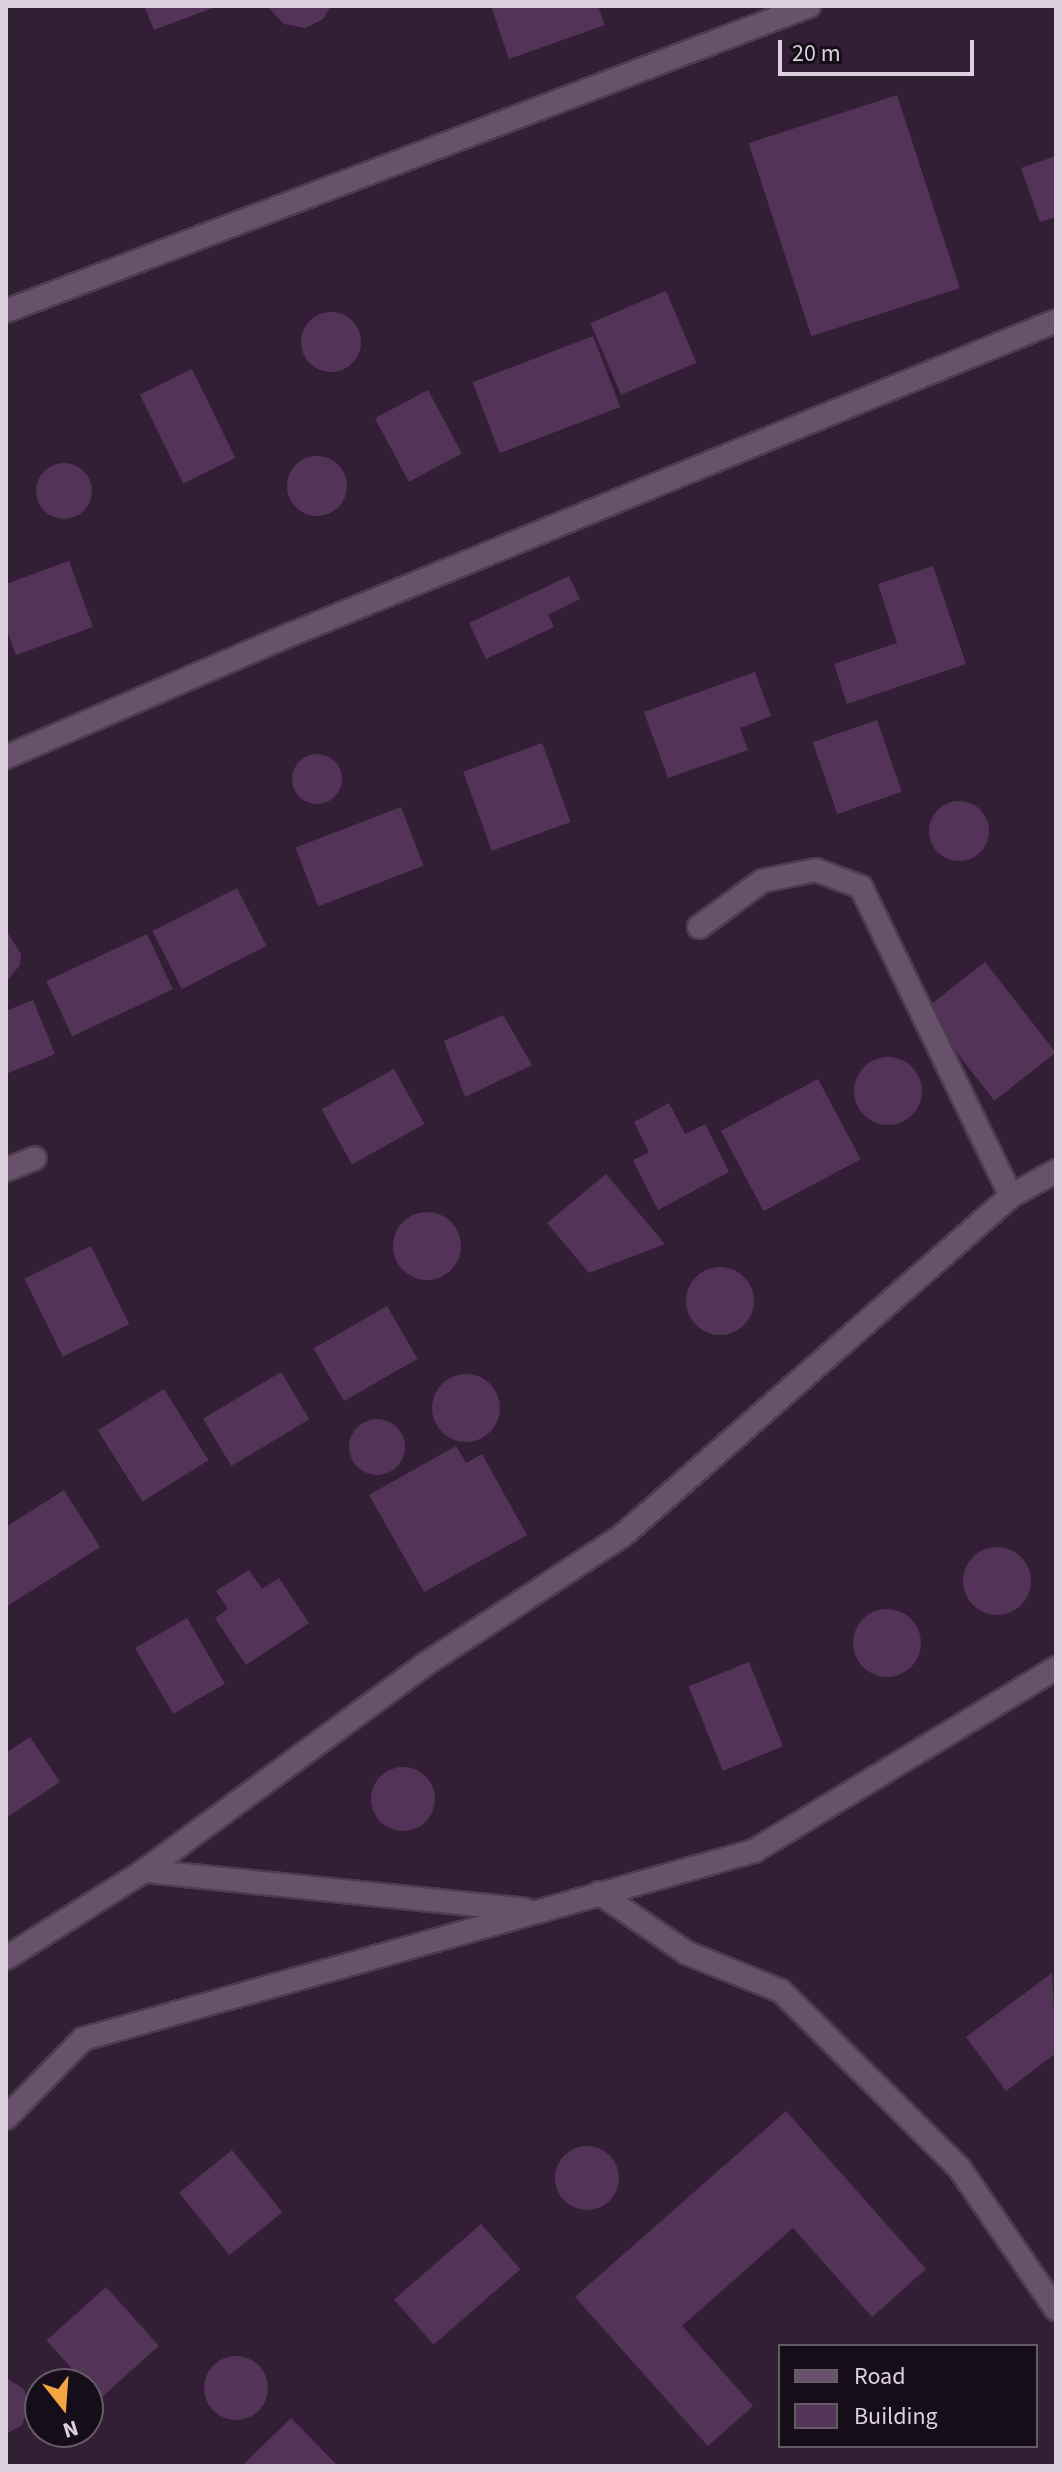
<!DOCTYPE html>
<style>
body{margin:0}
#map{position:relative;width:1062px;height:2472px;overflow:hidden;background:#331f35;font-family:"Source Sans 3",sans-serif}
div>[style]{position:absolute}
.building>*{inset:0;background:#543359;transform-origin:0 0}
.round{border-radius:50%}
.roads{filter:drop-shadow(2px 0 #4d3c4f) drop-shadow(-2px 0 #4d3c4f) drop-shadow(0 2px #4d3c4f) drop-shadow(0 -2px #4d3c4f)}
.minor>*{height:22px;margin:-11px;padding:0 11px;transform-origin:11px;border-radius:11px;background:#68526b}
span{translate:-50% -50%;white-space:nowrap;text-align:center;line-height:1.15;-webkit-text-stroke:7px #150d17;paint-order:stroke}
.frame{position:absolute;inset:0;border:8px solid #ded1df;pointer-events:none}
.legend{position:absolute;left:778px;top:2344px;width:260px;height:104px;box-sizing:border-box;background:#150d17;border:2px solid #655b67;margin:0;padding:10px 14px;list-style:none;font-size:24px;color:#ded1df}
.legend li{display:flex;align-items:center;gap:16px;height:40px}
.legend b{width:40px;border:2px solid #655b67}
.north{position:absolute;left:24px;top:2368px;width:80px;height:80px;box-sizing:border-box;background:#150d17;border:2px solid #655b67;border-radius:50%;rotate:163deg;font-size:22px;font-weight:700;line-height:32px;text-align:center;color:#ded1df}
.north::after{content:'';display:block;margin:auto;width:28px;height:36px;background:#f2a541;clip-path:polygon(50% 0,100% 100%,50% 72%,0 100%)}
.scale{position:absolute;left:778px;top:40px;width:196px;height:36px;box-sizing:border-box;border:4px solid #ded1df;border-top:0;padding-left:10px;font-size:24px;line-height:28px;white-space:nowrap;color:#ded1df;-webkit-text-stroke:6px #150d17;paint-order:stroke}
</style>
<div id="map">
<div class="building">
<i style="clip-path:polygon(144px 6px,218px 6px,154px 30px)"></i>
<i style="clip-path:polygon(267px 6px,331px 6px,323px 19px,305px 28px,284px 24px)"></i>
<i style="clip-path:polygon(491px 6px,598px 6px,605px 25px,509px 59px)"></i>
<i style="left:897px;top:95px;width:203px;height:156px;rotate:72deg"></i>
<i style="clip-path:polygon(1056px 156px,1056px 217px,1040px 222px,1021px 168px)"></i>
<i style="left:666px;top:291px;width:78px;height:82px;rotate:67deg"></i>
<i class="round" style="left:301px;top:312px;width:60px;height:60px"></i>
<i style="left:593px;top:336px;width:76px;height:129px;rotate:69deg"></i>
<i style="left:192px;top:369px;width:99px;height:58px;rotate:64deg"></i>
<i style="left:428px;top:390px;width:72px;height:60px;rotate:62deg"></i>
<i class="round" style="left:287px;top:456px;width:60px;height:60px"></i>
<i class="round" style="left:36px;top:463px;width:56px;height:56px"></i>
<i style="clip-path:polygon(69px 561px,93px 627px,16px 655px,6px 628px,6px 584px)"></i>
<i style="clip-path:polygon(933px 566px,966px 664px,847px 704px,834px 664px,897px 643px,878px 584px)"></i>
<i style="clip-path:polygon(569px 576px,580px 599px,548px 615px,554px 627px,486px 659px,469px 623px)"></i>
<i style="clip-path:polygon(755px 672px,771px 716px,740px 728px,748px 750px,668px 778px,644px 712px)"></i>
<i style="left:877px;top:720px;width:76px;height:68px;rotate:71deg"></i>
<i style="left:542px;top:743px;width:84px;height:84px;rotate:70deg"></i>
<i class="round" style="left:292px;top:754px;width:50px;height:50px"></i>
<i class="round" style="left:929px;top:801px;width:60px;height:60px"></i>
<i style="left:401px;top:807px;width:63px;height:113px;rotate:69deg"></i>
<i style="left:237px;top:888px;width:65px;height:95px;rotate:63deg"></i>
<i style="clip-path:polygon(6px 930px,21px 954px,20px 965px,6px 982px)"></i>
<i style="left:147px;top:934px;width:61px;height:111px;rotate:65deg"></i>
<i style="left:985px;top:962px;width:115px;height:78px;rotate:52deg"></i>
<i style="clip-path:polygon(33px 1000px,55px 1054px,6px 1074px,6px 1011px)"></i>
<i style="clip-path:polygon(503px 1015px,532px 1065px,465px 1097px,444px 1041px)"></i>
<i class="round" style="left:854px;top:1057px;width:68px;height:68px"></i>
<i style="left:394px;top:1069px;width:63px;height:83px;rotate:61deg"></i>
<i style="left:818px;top:1079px;width:91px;height:110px;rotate:62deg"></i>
<i style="clip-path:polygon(669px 1103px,685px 1134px,705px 1124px,729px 1172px,658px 1210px,633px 1160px,649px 1152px,634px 1122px)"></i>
<i style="clip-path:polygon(606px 1174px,665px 1244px,589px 1273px,547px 1223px)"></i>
<i class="round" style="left:393px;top:1212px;width:68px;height:68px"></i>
<i style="left:91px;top:1246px;width:87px;height:74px;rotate:64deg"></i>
<i class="round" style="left:686px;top:1267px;width:68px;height:68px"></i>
<i style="left:387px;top:1306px;width:61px;height:85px;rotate:60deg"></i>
<i style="left:281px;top:1372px;width:55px;height:91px;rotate:59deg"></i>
<i class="round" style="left:432px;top:1374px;width:68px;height:68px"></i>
<i style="left:164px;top:1389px;width:84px;height:78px;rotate:58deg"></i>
<i class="round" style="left:349px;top:1419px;width:56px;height:56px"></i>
<i style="clip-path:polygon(456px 1446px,466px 1463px,482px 1454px,527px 1535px,424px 1592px,369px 1495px)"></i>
<i style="clip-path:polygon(64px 1490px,100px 1547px,6px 1607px,6px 1527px)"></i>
<i class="round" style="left:963px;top:1547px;width:68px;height:68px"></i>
<i style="clip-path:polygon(249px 1570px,262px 1589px,279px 1578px,309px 1623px,246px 1665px,215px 1618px,228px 1609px,216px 1591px)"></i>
<i class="round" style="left:853px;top:1609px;width:68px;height:68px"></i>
<i style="left:187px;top:1618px;width:76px;height:60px;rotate:60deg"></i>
<i style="left:749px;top:1662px;width:91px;height:65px;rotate:68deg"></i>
<i style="clip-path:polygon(30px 1737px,60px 1782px,6px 1818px,6px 1753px)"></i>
<i class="round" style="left:371px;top:1767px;width:64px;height:64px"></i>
<i style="clip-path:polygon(1052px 1973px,1056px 2053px,1006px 2091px,966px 2037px)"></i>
<i style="clip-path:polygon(786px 2111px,926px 2269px,872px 2317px,793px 2228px,682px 2326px,753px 2406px,708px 2446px,575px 2297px)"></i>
<i class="round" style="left:555px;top:2146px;width:64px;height:64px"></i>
<i style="left:232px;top:2150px;width:80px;height:68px;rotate:51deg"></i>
<i style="left:481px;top:2224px;width:60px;height:115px;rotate:49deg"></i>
<i style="left:106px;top:2287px;width:79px;height:80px;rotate:48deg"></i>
<i class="round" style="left:204px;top:2356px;width:64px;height:64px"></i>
<i style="clip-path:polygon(6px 2378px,24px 2389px,29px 2407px,22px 2425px,6px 2434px)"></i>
<i style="clip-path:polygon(291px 2418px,338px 2466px,242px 2466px)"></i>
</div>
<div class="roads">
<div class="minor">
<i style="left:6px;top:311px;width:859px;rotate:-20.8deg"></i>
<i style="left:6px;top:757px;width:311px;rotate:-23.3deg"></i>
<i style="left:292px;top:634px;width:826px;rotate:-22.28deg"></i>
<i style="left:699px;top:927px;width:78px;rotate:-36.1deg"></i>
<i style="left:762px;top:881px;width:55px;rotate:-11.5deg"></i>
<i style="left:816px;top:870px;width:48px;rotate:20.7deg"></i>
<i style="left:861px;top:887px;width:343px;rotate:64.1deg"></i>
<i style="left:6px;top:1170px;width:31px;rotate:-22deg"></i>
<i style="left:144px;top:1871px;width:383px;rotate:5.8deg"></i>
<i style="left:599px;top:1893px;width:107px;rotate:34.3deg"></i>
<i style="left:687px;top:1953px;width:101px;rotate:22deg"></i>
<i style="left:781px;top:1991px;width:252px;rotate:44.8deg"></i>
<i style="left:960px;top:2169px;width:170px;rotate:55.6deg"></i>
<i style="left:6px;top:1958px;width:163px;rotate:-32.2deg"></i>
<i style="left:144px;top:1871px;width:348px;rotate:-36.3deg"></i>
<i style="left:424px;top:1665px;width:236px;rotate:-33.1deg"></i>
<i style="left:622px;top:1536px;width:517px;rotate:-41.15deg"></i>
<i style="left:1011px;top:1196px;width:51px;rotate:-29.1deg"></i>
<i style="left:6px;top:2118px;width:110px;rotate:-45.7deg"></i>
<i style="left:83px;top:2039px;width:697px;rotate:-15.65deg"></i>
<i style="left:754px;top:1851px;width:353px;rotate:-31.2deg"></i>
</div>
</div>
<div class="frame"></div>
<ul class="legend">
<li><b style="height:10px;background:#68526b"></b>Road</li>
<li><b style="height:22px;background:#543359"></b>Building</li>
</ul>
<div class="north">N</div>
<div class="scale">20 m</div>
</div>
